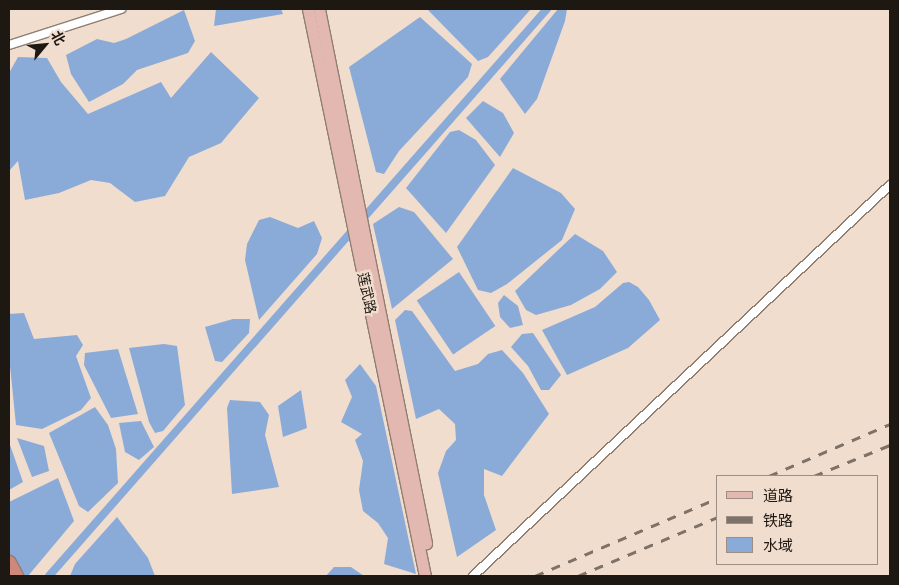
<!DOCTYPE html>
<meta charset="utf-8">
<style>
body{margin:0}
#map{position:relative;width:899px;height:585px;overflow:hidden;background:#f0ddce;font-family:"Golos Text","Noto Sans SC",sans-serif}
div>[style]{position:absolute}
.water>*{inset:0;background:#8aabd7;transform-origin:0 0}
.canal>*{height:8px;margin:-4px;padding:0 4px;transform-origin:4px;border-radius:4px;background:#8aabd7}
.roads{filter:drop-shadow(1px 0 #8f7e70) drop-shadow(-1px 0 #8f7e70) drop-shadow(0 1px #8f7e70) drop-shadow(0 -1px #8f7e70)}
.minor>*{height:8px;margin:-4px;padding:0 4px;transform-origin:4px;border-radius:4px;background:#fff}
.primary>*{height:11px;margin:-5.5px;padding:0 5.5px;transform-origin:5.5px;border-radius:5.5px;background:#e3b8b0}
.motorway>*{height:14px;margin:-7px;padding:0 7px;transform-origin:7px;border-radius:7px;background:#d1887c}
.rail>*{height:2.5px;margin-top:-1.25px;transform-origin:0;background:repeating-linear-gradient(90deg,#7e7268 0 9px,transparent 0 18px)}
span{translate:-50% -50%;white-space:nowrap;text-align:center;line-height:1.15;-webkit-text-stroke:4.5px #f0ddce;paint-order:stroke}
.street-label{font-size:14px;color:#1e1813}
.frame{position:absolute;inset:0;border:10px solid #1e1813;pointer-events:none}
.legend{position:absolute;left:716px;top:475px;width:162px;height:90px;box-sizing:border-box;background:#f0ddce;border:1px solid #9c8e83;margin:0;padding:6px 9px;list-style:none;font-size:15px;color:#1e1813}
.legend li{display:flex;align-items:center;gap:10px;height:25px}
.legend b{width:25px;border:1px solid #9c8e83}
.north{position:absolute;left:20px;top:20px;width:50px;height:50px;-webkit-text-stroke:4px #f0ddce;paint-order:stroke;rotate:62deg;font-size:14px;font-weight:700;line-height:20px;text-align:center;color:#1e1813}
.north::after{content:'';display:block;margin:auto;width:18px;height:22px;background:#1e1813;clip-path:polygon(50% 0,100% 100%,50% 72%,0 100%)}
</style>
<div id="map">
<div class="water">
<i style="clip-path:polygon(216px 9px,281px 9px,283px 14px,214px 26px)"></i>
<i style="clip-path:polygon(427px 9px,531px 9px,488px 57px,478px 61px)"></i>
<i style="clip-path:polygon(558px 9px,567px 9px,565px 21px,537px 99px,525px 114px,500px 79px)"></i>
<i style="clip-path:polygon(184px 10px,195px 41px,188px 53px,137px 70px,123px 84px,89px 102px,71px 74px,66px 55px,97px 39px,114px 43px,126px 39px)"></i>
<i style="clip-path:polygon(420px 17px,472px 64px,468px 77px,399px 151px,384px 174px,376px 172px,349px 67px)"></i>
<i style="clip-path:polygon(211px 52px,259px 98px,221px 143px,189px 157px,165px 196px,135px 202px,110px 183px,91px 180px,59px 193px,25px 200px,18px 161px,9px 171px,9px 73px,18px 57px,47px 58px,61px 82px,88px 114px,161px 82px,171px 98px)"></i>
<i style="clip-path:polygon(483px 101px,503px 113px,514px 133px,500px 157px,466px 118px)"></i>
<i style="clip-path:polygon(459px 130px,476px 140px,495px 165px,446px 233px,406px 188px,450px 132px)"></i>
<i style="clip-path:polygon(513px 168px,561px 193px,575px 209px,562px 240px,507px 284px,491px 293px,478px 290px,457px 247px)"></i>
<i style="clip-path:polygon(399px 207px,414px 212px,453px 259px,392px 309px,373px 224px)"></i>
<i style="clip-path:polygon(270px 217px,298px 228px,314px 221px,322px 238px,317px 254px,259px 320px,245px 260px,247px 244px,259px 220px)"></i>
<i style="clip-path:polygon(575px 234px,603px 251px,617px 272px,600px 289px,571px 305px,536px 315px,526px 310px,515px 291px)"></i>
<i style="left:459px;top:272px;width:65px;height:51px;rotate:56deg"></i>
<i style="clip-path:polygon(629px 282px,638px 287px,649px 300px,660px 320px,628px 348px,567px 375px,542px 330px,595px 307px,623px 283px)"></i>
<i style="clip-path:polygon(504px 295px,518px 306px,523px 325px,510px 328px,500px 317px,498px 303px)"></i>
<i style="clip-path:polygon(405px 310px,412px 311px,455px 371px,478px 364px,488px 354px,502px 350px,523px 373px,549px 414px,502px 476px,484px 469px,484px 495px,496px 530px,457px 557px,438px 473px,446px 451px,456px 440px,455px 424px,439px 409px,416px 419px,395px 320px)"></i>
<i style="clip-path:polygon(24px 313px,34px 339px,77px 335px,83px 345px,76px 356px,91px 398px,81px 410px,42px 429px,16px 425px,9px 356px,9px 314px)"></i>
<i style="clip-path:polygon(233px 319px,250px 319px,249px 333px,222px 362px,215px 361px,205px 327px)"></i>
<i style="clip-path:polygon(533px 333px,561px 375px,549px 390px,541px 390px,528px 366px,511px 347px,522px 334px)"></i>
<i style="clip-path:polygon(164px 344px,177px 346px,185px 405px,163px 431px,155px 433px,149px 422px,129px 348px)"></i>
<i style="clip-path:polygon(118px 349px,138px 414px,111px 418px,84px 365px,85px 353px)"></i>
<i style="clip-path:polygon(360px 364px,376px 386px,416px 574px,384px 564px,388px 538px,378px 523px,363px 511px,359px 490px,363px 461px,355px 440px,362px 434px,341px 422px,352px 397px,345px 380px)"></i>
<i style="clip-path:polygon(301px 390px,307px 428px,283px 437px,278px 406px)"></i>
<i style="clip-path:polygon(230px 400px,260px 402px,269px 415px,265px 435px,279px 487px,232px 494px,227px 408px)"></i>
<i style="clip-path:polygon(95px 407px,108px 425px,116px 449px,118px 483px,88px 512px,79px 506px,49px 433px)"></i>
<i style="clip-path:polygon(141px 421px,154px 447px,139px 460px,125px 452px,119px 423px)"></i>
<i style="clip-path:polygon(17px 438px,44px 446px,49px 471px,32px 477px)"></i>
<i style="clip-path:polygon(9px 442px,23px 482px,9px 490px)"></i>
<i style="clip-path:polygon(58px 478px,74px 521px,28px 576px,9px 576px,9px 502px)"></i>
<i style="clip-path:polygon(117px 517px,148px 558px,155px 576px,70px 576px,75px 564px)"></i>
<i style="clip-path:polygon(334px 567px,351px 567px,364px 576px,326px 576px)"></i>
</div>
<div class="canal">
<i style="left:49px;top:576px;width:755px;rotate:-48.71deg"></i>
</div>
<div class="roads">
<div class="minor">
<i style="left:9px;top:45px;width:118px;rotate:-17.8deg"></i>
<i style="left:473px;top:576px;width:572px;rotate:-43.16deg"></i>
</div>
<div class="primary">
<i style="left:308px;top:9px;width:579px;rotate:78.34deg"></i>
<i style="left:319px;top:9px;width:545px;rotate:78.67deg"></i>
</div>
<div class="motorway">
<i style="left:9px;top:563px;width:15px;rotate:62deg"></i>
</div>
</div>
<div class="rail">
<i style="left:769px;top:476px;width:132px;rotate:-23.3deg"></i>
<i style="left:814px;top:476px;width:82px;rotate:-22.2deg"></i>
<i style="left:535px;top:576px;width:199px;rotate:-23.1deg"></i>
<i style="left:578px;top:576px;width:152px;rotate:-22.9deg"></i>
</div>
<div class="street-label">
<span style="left:367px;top:293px;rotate:78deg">莲武路</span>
</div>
<div class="frame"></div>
<ul class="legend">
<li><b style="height:6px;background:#e3b8b0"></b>道路</li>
<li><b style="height:6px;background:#7e7268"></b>铁路</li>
<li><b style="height:14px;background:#8aabd7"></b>水域</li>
</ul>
<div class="north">北</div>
</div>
